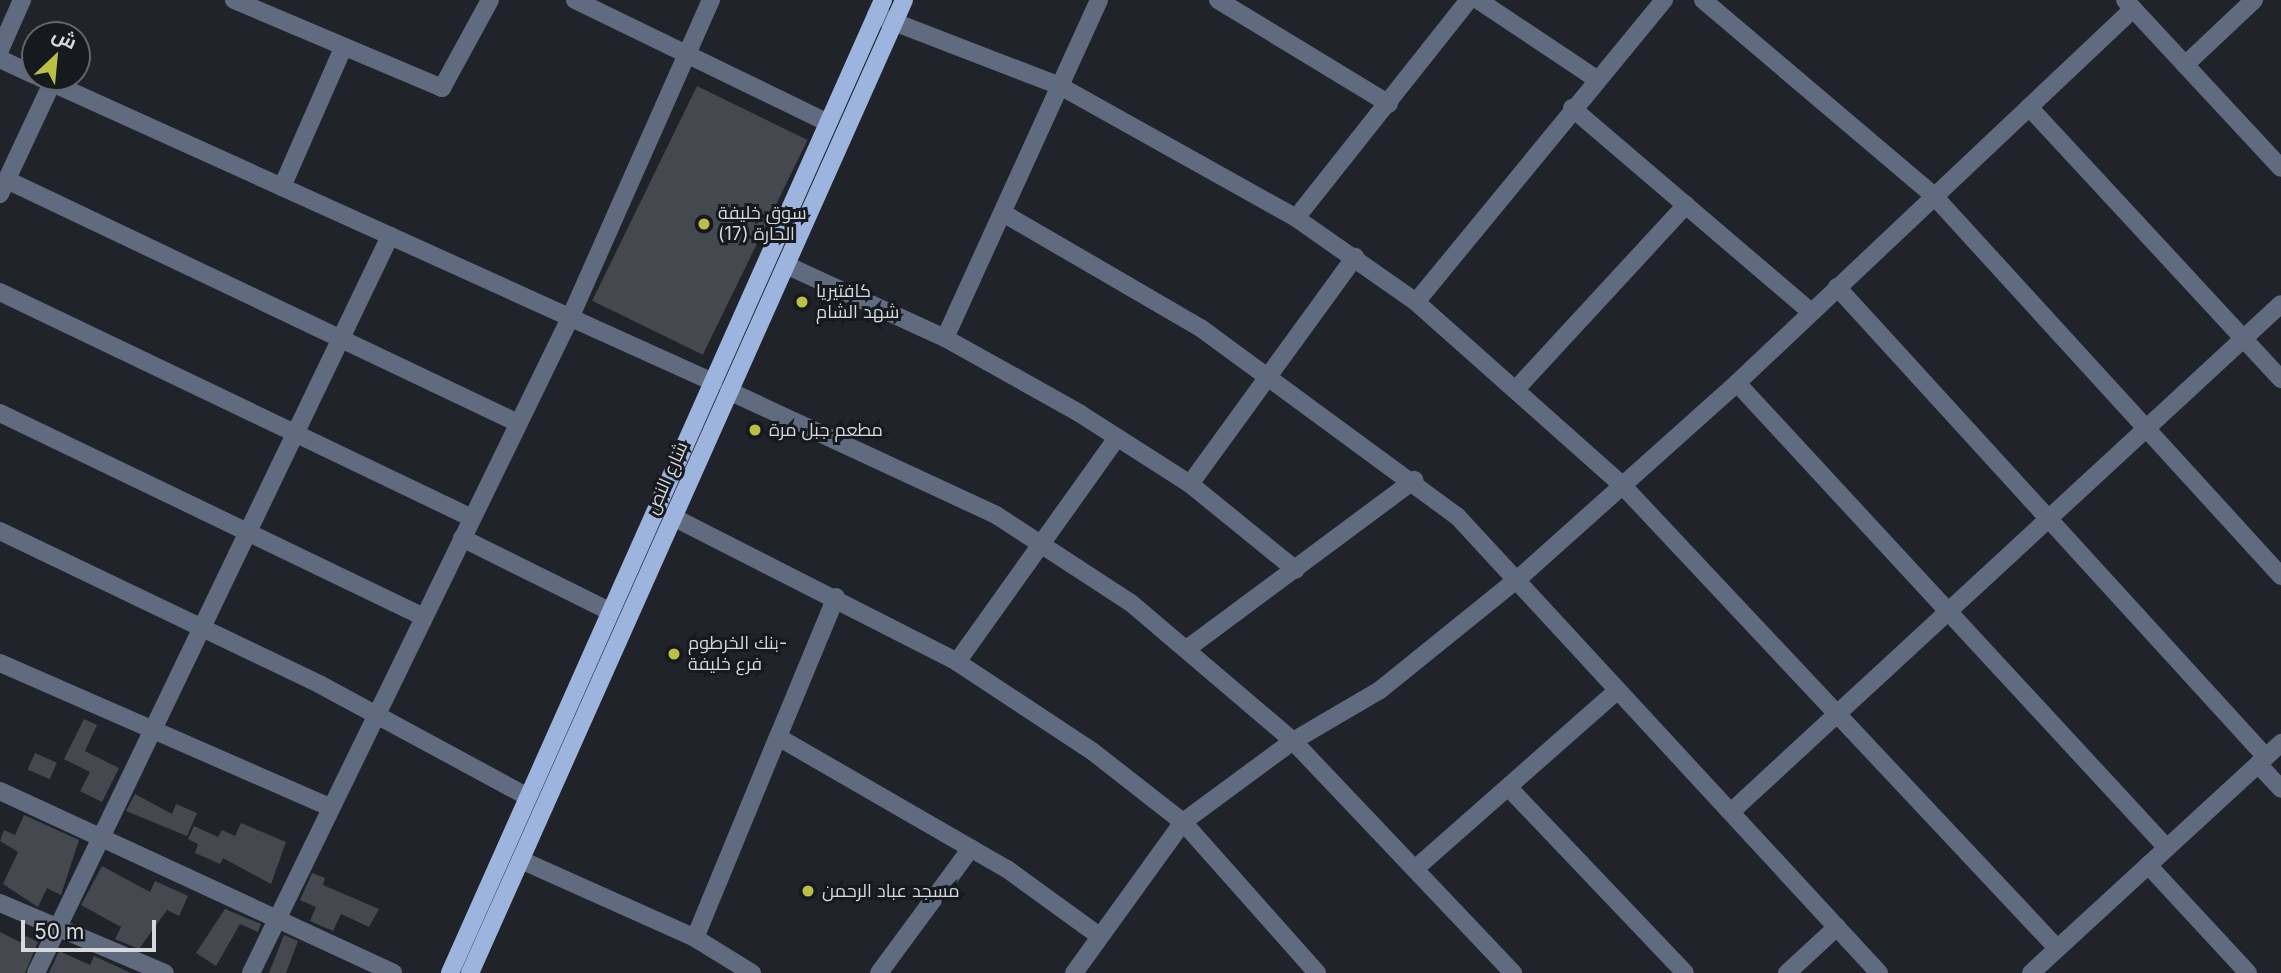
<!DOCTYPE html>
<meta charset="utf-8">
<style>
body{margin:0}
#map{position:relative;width:2281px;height:973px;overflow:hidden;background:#202329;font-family:Inter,Cairo,sans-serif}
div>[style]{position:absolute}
.building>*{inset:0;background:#45494f;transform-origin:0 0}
.minor>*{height:18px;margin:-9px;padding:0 9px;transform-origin:9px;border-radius:9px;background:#606b80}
.major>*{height:18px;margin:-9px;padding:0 9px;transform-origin:9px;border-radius:9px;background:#9db4df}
.dots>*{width:19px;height:19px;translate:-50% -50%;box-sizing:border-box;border:4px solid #161a1f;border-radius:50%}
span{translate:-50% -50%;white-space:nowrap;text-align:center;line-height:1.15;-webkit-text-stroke:6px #161a1f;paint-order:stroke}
.poi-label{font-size:18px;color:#d7d9dd}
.left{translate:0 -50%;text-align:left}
.street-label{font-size:18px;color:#d7d9dd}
.north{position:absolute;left:21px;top:21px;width:70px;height:70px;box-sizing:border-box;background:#161a1f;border:2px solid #63666b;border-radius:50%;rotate:26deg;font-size:19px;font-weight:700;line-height:28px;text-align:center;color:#d7d9dd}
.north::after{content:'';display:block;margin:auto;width:24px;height:32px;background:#bac045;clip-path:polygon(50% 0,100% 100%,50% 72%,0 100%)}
.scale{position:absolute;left:21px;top:920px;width:135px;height:32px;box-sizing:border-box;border:4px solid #d7d9dd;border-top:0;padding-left:9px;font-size:21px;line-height:24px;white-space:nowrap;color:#d7d9dd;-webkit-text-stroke:5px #161a1f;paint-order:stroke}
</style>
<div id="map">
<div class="building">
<i style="left:697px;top:86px;width:123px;height:239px;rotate:26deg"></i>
<i style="clip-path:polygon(84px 719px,97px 725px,85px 751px,119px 768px,102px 802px,80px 791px,90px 772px,64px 759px)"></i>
<i style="left:35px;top:753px;width:24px;height:18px;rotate:24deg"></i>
<i style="clip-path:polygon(135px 794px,172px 814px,176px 804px,197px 813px,187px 836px,126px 811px)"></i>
<i style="clip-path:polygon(24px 815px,79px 840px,61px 895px,47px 888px,38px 907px,3px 884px,18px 852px,0 841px,4px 830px,15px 835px)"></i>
<i style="clip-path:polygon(241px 823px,286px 842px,271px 884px,223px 858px,220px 864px,195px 853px,198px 844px,188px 839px,194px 826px,218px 837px,222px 830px,235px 836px)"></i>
<i style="clip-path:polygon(102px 866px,150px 892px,155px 881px,188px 896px,179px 916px,167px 910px,139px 949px,115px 939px,121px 927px,81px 905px)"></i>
<i style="clip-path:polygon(312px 873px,325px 878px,323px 885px,379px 909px,369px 927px,341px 914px,333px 931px,310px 921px,316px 907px,300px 900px)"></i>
<i style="clip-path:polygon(225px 909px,261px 924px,258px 932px,240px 924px,216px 966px,196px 953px)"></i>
<i style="clip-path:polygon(0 932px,22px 943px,26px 936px,38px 942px,25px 973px,0 973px)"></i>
<i style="clip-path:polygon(284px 935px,298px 941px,286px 973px,269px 973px)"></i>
<i style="clip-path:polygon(59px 951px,90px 965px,94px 956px,131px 973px,49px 973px)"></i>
</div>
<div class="minor">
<i style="left:234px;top:0;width:226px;rotate:22.9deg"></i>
<i style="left:442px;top:88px;width:100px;rotate:-61.4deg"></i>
<i style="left:575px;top:0;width:281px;rotate:25.9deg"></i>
<i style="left:1218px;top:0;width:200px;rotate:31.3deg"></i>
<i style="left:1478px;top:0;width:141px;rotate:33.7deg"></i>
<i style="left:1703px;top:0;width:303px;rotate:40.3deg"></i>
<i style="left:1934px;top:196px;width:515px;rotate:47.6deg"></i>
<i style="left:2125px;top:0;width:229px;rotate:47.1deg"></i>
<i style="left:876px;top:15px;width:197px;rotate:21.1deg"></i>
<i style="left:1060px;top:86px;width:270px;rotate:29.2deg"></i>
<i style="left:1296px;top:218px;width:146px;rotate:35deg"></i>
<i style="left:1416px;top:302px;width:277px;rotate:41.6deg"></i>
<i style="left:1623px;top:486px;width:634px;rotate:46.79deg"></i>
<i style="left:0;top:50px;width:55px;rotate:-66.3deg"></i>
<i style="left:0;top:59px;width:38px;rotate:25deg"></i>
<i style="left:2185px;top:65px;width:95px;rotate:-43.3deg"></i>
<i style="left:39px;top:77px;width:740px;rotate:24.35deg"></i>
<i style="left:2029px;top:107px;width:371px;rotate:47.2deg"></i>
<i style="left:1572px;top:108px;width:314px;rotate:40.5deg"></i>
<i style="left:7px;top:180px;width:566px;rotate:25.43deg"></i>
<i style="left:282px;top:187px;width:152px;rotate:-66.3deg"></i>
<i style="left:0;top:194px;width:123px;rotate:-64.9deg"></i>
<i style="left:1003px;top:213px;width:230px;rotate:30.2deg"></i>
<i style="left:1202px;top:329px;width:316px;rotate:36.3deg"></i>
<i style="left:1457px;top:516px;width:622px;rotate:47.28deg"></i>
<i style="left:1296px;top:218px;width:278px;rotate:-51.6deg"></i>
<i style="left:786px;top:265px;width:175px;rotate:24.7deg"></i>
<i style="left:945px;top:338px;width:154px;rotate:29.2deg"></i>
<i style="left:1079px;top:413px;width:132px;rotate:32.6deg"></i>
<i style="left:1190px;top:484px;width:136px;rotate:39.1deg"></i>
<i style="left:1837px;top:287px;width:636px;rotate:47.61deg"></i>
<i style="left:0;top:292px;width:523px;rotate:25.59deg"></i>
<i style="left:1416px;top:302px;width:391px;rotate:-50.6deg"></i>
<i style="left:945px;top:338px;width:371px;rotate:-65.5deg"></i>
<i style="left:1737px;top:383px;width:633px;rotate:47.24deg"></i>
<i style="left:1518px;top:387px;width:248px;rotate:-47.3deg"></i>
<i style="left:729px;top:391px;width:294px;rotate:24.9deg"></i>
<i style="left:996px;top:515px;width:161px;rotate:33.1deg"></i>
<i style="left:1131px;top:603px;width:213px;rotate:40.4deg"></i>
<i style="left:1293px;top:741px;width:320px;rotate:46.5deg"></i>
<i style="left:0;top:413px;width:470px;rotate:25.7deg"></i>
<i style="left:1190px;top:484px;width:281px;rotate:-54deg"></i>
<i style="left:673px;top:517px;width:319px;rotate:27deg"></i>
<i style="left:957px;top:662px;width:162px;rotate:33.4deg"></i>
<i style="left:1092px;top:751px;width:115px;rotate:38deg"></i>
<i style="left:1183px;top:822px;width:202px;rotate:48.4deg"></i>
<i style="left:0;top:531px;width:356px;rotate:25.6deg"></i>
<i style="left:321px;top:685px;width:233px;rotate:28.4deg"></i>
<i style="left:462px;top:538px;width:164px;rotate:26.4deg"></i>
<i style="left:836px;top:597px;width:152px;rotate:112.5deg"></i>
<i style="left:778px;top:737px;width:264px;rotate:30deg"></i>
<i style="left:1007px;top:869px;width:112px;rotate:36deg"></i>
<i style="left:1188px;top:648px;width:282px;rotate:-36.6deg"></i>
<i style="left:957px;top:662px;width:275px;rotate:-54.5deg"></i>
<i style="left:0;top:663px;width:359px;rotate:23.6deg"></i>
<i style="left:2258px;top:764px;width:34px;rotate:47deg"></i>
<i style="left:1509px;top:788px;width:255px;rotate:46.4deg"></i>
<i style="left:0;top:791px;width:433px;rotate:24.8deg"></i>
<i style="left:1732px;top:811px;width:747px;rotate:-42.72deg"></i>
<i style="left:521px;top:860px;width:191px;rotate:24.1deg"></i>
<i style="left:695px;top:938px;width:67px;rotate:31.6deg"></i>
<i style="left:2148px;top:865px;width:147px;rotate:47.2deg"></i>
<i style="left:1416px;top:868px;width:268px;rotate:-41.4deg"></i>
<i style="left:0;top:903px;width:179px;rotate:23deg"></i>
<i style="left:695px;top:938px;width:217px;rotate:-67.6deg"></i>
<i style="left:36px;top:973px;width:818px;rotate:-64.34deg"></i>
<i style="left:251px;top:973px;width:729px;rotate:-64.03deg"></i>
<i style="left:570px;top:318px;width:348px;rotate:-66.1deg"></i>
<i style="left:879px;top:973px;width:155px;rotate:-53.6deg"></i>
<i style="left:1074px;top:973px;width:186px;rotate:-54.2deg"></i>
<i style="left:1183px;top:822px;width:137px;rotate:-36.4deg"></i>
<i style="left:1293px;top:741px;width:101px;rotate:-30.4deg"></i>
<i style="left:1380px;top:690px;width:179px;rotate:-38.9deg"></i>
<i style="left:1519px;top:578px;width:292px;rotate:-41.8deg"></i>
<i style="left:1737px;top:383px;width:545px;rotate:-43.36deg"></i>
<i style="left:1787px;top:973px;width:68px;rotate:-42.6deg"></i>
<i style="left:2031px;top:973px;width:340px;rotate:-42.6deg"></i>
</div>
<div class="major">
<i style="left:450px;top:973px;width:1065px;rotate:-66.01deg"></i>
<i style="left:470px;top:973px;width:1065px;rotate:-65.96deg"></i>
</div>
<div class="dots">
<i style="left:704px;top:224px;background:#bac045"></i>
<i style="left:802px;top:302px;background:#bac045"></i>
<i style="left:755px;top:430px;background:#bac045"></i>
<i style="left:674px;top:654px;background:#bac045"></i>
<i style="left:808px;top:891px;background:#bac045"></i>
</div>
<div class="poi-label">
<span class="left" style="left:718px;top:224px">سوق خليفة<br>الحارة (17)</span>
<span class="left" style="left:816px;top:302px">كافتيريا<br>شهد الشام</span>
<span class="left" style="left:769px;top:430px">مطعم جبل مرة</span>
<span class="left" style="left:688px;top:654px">بنك الخرطوم-<br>فرع خليفة</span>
<span class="left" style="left:822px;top:891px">مسجد عباد الرحمن</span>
</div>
<div class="street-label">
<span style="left:667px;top:478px;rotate:-66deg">شارع النص</span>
</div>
<div class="north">ش</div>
<div class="scale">50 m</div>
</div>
